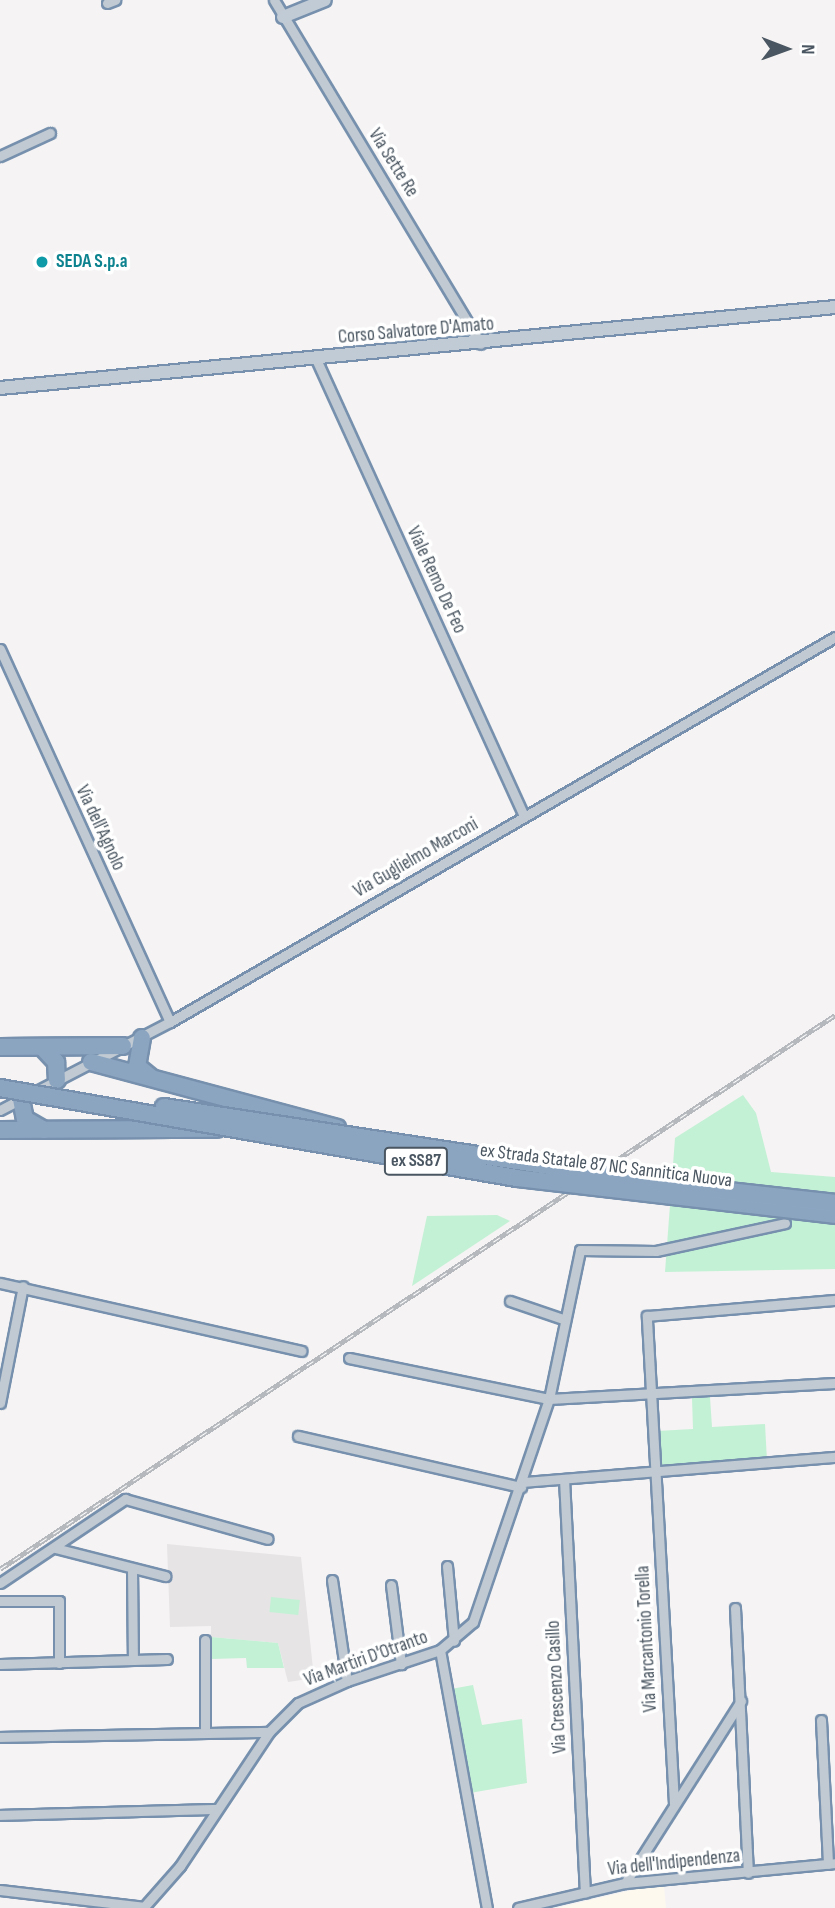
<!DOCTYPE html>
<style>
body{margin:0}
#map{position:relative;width:835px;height:1908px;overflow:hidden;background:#f5f3f3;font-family:"Sofia Sans Condensed",sans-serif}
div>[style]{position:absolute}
.commercial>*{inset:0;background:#fdf9ef}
.education>*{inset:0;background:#e6e4e5}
.green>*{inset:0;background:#c3f1d5;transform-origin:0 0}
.roads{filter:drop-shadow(2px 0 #7690ad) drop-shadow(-2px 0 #7690ad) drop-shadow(0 2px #7690ad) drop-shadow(0 -2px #7690ad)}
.street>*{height:9px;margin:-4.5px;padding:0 4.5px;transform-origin:4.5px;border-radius:4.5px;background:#c1cad2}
.secondary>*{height:12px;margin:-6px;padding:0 6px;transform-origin:6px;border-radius:6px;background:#c1cbd6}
.highway>*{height:16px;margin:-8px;padding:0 8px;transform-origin:8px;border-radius:8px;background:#8ba5c1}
.rail>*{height:5px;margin-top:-2.5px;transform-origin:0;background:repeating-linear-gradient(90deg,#fff 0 8px,#b5b8bd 0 16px);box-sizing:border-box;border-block:2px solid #b5b8bd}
.bridges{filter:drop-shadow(2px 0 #7690ad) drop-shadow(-2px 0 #7690ad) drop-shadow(0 2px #7690ad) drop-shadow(0 -2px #7690ad)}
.highway-bridge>*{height:16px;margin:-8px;padding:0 8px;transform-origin:8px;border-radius:8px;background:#8ba5c1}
.dots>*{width:19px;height:19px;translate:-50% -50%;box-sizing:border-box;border:4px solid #fff;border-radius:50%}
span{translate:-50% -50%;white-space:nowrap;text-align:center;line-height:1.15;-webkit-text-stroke:7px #fff;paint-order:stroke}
.shield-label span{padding:2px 5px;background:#fff;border:2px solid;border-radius:5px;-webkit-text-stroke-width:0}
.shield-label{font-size:18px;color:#4a5661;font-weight:700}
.street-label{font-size:19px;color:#4a5661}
.culture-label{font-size:19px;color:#0d838f;font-weight:700}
.left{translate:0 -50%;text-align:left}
.north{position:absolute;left:751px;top:14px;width:70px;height:70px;-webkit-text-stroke:5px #fff;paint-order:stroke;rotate:91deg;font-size:19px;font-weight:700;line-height:28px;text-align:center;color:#4a5661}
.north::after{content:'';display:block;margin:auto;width:24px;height:32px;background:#4a5661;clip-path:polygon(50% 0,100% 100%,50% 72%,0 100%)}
</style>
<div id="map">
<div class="commercial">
<i style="clip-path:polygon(653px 1885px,664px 1886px,666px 1908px,557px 1908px)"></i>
</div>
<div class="education">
<i style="clip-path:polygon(167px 1544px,301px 1557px,314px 1678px,288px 1682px,278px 1643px,211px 1637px,211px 1626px,170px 1627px)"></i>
</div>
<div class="green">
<i style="clip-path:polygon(743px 1095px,756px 1113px,771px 1172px,835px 1177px,835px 1269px,665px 1272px,675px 1138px)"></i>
<i style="clip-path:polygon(497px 1215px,510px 1221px,412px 1286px,427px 1216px)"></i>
<i style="clip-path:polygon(710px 1397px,712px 1427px,765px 1424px,767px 1461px,659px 1469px,657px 1431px,693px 1429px,692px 1398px)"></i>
<i style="left:271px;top:1597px;width:29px;height:15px;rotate:6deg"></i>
<i style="clip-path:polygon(211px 1637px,278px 1643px,284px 1668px,247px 1668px,246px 1658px,211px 1659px)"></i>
<i style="clip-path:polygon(473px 1685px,482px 1725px,522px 1719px,527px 1783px,470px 1793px,451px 1689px)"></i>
</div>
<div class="roads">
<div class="street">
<i style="left:274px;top:0;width:401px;rotate:59deg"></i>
<i style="left:107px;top:3px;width:9px;rotate:-21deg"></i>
<i style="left:0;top:156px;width:55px;rotate:-24.7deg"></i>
<i style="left:316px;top:359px;width:502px;rotate:65.53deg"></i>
<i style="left:0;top:649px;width:410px;rotate:65.5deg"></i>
<i style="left:0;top:1110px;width:191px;rotate:-27.4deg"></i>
<i style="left:170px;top:1022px;width:768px;rotate:-30.07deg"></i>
<i style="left:0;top:1283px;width:309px;rotate:12.7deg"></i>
<i style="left:510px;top:1301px;width:56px;rotate:18.8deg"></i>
<i style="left:349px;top:1358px;width:204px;rotate:11.6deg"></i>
<i style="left:549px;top:1399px;width:286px;rotate:-3.2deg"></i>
<i style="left:0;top:1403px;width:119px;rotate:-78.9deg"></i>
<i style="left:298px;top:1436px;width:229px;rotate:12.9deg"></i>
<i style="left:564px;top:1479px;width:414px;rotate:87.1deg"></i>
<i style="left:523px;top:1482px;width:313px;rotate:-4.6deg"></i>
<i style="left:55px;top:1548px;width:114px;rotate:14.3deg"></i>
<i style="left:447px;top:1566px;width:75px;rotate:84.7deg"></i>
<i style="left:132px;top:1568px;width:92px;rotate:89.4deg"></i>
<i style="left:332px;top:1580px;width:102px;rotate:81.6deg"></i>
<i style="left:0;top:1583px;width:151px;rotate:-33.9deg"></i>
<i style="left:125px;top:1499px;width:148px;rotate:15.6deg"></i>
<i style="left:391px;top:1585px;width:80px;rotate:82.8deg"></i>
<i style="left:0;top:1601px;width:59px"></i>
<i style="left:59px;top:1601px;width:62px;rotate:90deg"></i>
<i style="left:735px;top:1608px;width:265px;rotate:87.2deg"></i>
<i style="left:205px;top:1640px;width:93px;rotate:90deg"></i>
<i style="left:440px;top:1650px;width:262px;rotate:79.7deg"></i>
<i style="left:0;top:1664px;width:167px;rotate:-1.7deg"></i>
<i style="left:821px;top:1720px;width:144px;rotate:87.2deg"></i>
<i style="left:0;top:1737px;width:269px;rotate:-1.1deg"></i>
<i style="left:674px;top:1803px;width:488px;rotate:-93.2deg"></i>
<i style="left:647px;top:1316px;width:189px;rotate:-4.9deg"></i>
<i style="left:0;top:1815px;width:217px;rotate:-1.6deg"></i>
<i style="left:625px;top:1883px;width:216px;rotate:-57.5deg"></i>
<i style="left:0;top:1890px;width:146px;rotate:6.7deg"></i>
<i style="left:143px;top:1908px;width:56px;rotate:-48.6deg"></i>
<i style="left:180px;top:1866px;width:161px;rotate:-56.4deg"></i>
<i style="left:269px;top:1732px;width:41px;rotate:-45deg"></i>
<i style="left:298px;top:1703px;width:54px;rotate:-24.2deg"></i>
<i style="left:347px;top:1681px;width:98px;rotate:-18.4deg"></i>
<i style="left:440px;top:1650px;width:43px;rotate:-40.3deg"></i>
<i style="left:473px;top:1622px;width:236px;rotate:-71.2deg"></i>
<i style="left:549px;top:1399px;width:152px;rotate:-78.2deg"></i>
<i style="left:580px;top:1250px;width:76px;rotate:0.8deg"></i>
<i style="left:656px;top:1251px;width:132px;rotate:-12.2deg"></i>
<i style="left:518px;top:1908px;width:110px;rotate:-13.2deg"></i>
<i style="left:625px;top:1883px;width:211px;rotate:-5.4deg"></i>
</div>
<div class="secondary">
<i style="left:283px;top:17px;width:45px;rotate:-22deg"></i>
<i style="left:0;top:388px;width:839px;rotate:-5.54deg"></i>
</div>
<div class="highway">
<i style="left:142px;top:1038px;width:28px;rotate:100deg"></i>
<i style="left:137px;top:1066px;width:19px;rotate:39deg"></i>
<i style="left:0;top:1047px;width:123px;rotate:-0.5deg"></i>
<i style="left:42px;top:1047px;width:21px;rotate:47deg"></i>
<i style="left:56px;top:1062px;width:18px;rotate:87deg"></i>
<i style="left:91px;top:1062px;width:255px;rotate:15deg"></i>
<i style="left:21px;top:1099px;width:20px;rotate:79deg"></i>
<i style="left:25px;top:1119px;width:22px;rotate:30deg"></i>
<i style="left:0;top:1130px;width:217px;rotate:-0.3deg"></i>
</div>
</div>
<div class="rail">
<i style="left:0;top:1569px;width:1002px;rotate:-33.56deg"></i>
</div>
<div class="bridges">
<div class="highway-bridge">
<i style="left:0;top:1088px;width:525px;rotate:9.88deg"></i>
<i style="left:517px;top:1178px;width:320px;rotate:6.6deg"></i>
<i style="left:164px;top:1107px;width:500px;rotate:8.7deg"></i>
<i style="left:658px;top:1183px;width:178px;rotate:6.4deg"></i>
</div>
</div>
<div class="dots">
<i style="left:42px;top:262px;background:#0f9aa8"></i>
</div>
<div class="shield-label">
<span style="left:416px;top:1161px">ex SS87</span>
</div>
<div class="street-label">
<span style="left:393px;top:163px;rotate:58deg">Via Sette Re</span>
<span style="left:416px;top:331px;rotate:-5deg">Corso Salvatore D'Amato</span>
<span style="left:436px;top:580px;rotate:65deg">Viale Remo De Feo</span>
<span style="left:100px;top:828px;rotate:65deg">Via dell'Agnolo</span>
<span style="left:416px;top:858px;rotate:-30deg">Via Guglielmo Marconi</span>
<span style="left:606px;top:1166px;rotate:7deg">ex Strada Statale 87 NC Sannitica Nuova</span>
<span style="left:647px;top:1639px;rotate:-93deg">Via Marcantonio Torella</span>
<span style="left:366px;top:1659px;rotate:-20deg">Via Martiri D'Otranto</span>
<span style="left:557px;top:1687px;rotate:-93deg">Via Crescenzo Casillo</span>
<span style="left:674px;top:1863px;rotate:-6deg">Via dell'Indipendenza</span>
</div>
<div class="culture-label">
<span class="left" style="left:56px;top:262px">SEDA S.p.a</span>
</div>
<div class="north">N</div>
</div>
